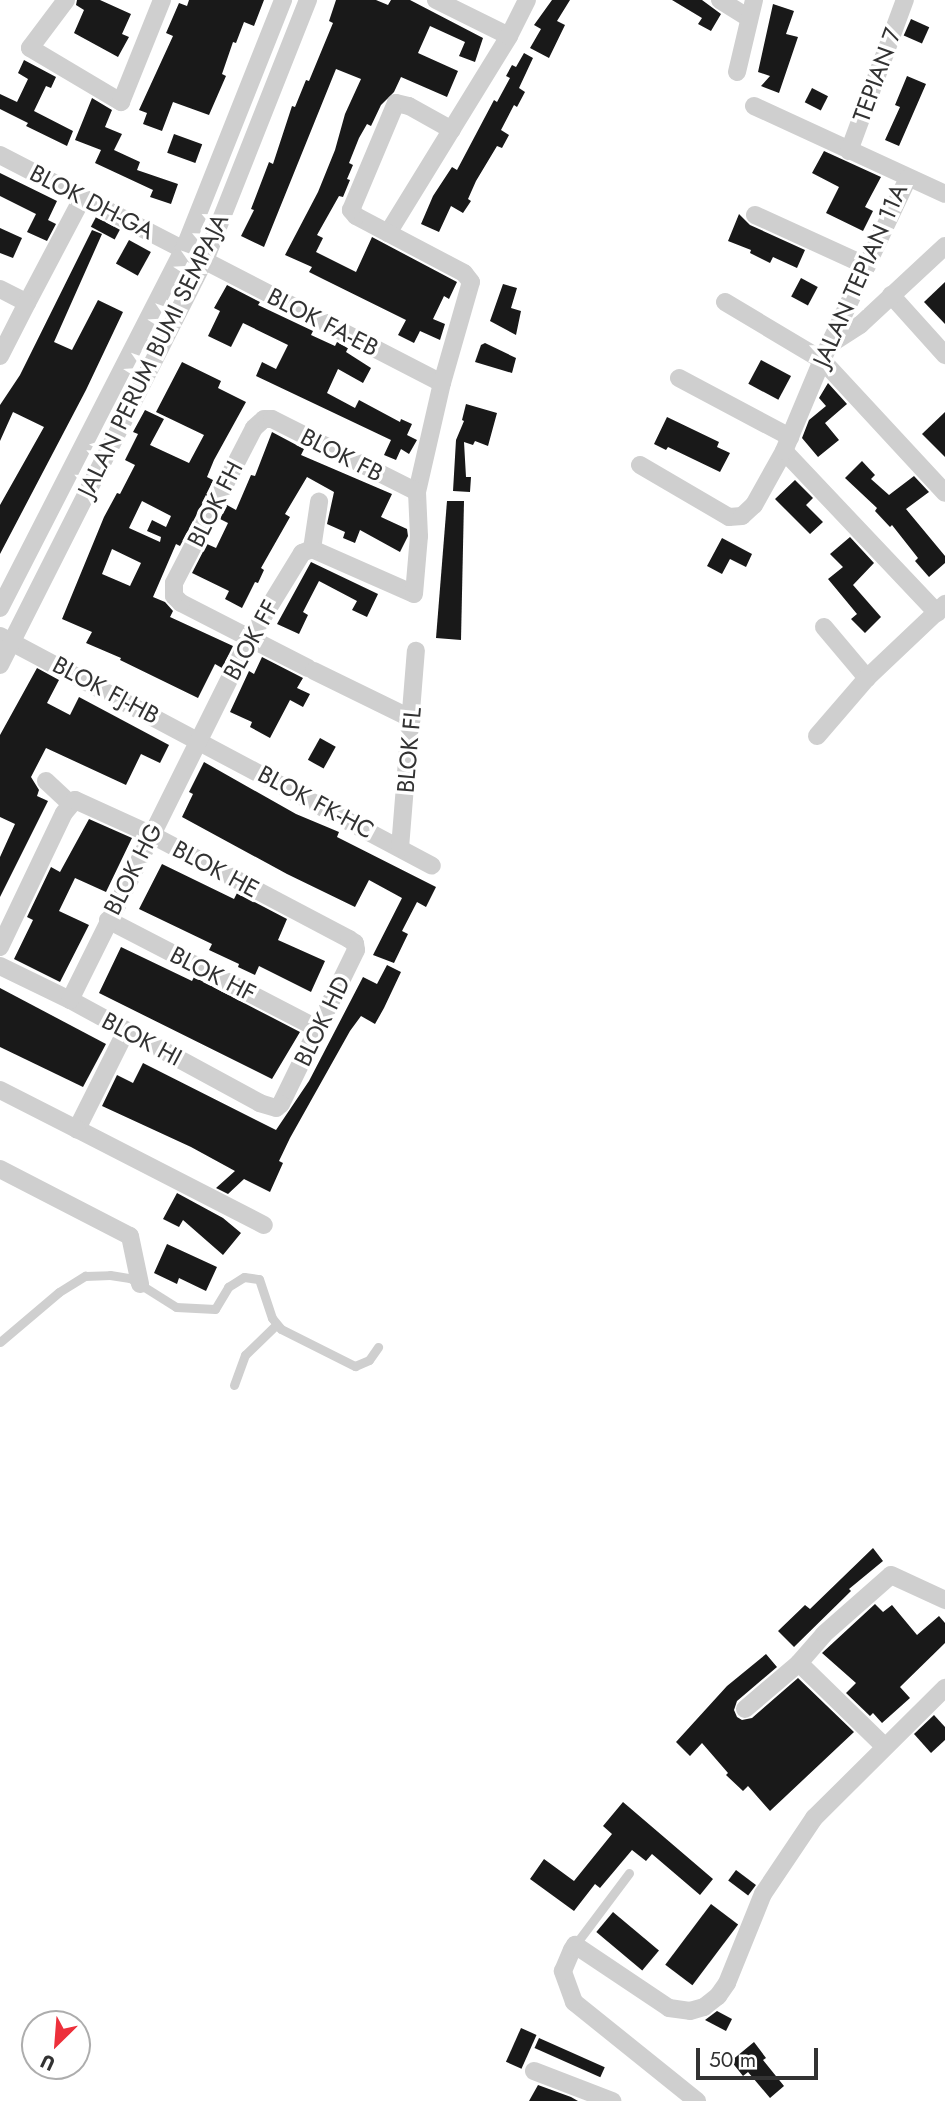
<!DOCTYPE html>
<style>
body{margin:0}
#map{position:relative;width:945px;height:2101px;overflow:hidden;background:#fff;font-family:Jost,sans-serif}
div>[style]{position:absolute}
.building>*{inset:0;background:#191919;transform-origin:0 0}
.service>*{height:9px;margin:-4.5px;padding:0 4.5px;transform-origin:4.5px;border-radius:4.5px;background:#cfcfcf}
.minor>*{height:18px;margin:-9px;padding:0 9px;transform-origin:9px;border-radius:9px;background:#cfcfcf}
span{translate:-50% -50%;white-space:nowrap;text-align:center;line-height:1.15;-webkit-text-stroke:7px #fff;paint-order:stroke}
.street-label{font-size:24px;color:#323232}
.north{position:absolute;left:21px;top:2010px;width:70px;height:70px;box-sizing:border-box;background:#fff;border:2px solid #adadad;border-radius:50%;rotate:205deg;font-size:19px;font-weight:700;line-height:28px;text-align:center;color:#323232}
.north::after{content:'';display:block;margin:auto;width:24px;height:32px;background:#ed303b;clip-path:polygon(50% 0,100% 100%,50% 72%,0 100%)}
.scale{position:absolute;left:696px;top:2048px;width:122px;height:32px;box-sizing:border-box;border:4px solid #323232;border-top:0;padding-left:9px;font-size:21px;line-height:24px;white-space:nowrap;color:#323232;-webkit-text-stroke:5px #fff;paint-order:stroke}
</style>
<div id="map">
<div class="building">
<i style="clip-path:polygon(77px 0,100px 0,131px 14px,122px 34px,129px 37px,118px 57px,74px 33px,84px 10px,76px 5px)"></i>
<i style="clip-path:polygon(189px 0,264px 0,254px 26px,244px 22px,236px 43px,233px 42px,222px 74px,226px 76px,209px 115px,173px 102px,162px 131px,143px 124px,147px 113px,139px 110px,173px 36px,166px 33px,179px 3px,187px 6px)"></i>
<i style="clip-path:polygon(336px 0,376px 0,388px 5px,391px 0,410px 0,483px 38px,475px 62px,459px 56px,465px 42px,430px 26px,418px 53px,458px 71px,447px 97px,401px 77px,394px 92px,381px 105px,371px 126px,367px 124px,359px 138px,349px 163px,353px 165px,347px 179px,350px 180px,343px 197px,339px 196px,317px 235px,323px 238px,316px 252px,356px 272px,372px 237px,457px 282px,449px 299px,444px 296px,433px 319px,445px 324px,440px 340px,420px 331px,414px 343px,398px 335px,406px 320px,325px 280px,309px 272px,312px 267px,285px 255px,318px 192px,335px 150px,345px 114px,361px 79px,336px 69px,264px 247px,241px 236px,254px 210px,251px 209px,269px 162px,273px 164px,292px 106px,295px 107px,306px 80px,309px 81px,333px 23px,329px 21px)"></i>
<i style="clip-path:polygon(552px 0,570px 0,557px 21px,565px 25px,549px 58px,530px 48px,541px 29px,534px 25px)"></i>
<i style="clip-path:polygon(672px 0,702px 0,721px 14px,711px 31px,698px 24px,702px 18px)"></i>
<i style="clip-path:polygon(773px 4px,794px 11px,786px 34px,798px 37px,779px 93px,761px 86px,770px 76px,758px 72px)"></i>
<i style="left:911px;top:19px;width:20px;height:18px;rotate:24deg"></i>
<i style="clip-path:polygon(524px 53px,533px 58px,519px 88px,525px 92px,517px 107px,514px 105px,501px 130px,509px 135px,502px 148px,497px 146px,476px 181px,468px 199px,471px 201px,463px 213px,451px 206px,439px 232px,421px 224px,433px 196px,452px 167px,457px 170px,494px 100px,497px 102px,510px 78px,506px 76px,512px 65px,516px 67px)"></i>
<i style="clip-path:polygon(24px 60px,56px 77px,51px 88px,46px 86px,34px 111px,73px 131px,67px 146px,26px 126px,28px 123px,0 109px,0 94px,17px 102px,28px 79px,18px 73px)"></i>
<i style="clip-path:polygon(907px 76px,926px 84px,899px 146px,885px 140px,900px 107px,895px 105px)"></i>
<i style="left:812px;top:88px;width:18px;height:16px;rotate:27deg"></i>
<i style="clip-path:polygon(92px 98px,112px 110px,105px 127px,122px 134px,114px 150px,140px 162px,137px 170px,178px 184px,171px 204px,150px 197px,153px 190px,95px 163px,101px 150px,75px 140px)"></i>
<i style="left:174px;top:134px;width:30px;height:20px;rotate:20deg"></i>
<i style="clip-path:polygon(824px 151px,881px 177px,865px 207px,873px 211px,863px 231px,826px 213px,839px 187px,812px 173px)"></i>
<i style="clip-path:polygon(0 173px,57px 201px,48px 220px,56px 224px,47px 241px,27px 232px,36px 214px,0 196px)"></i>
<i style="clip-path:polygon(739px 214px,750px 225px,805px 250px,797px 268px,773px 257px,770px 263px,750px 253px,751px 250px,728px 241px)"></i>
<i style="left:96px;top:217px;width:27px;height:11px;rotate:28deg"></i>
<i style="clip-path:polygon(0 228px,22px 238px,13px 258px,0 253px)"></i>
<i style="clip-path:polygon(92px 230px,102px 234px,54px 342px,72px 350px,98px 300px,123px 312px,86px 390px,0 554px,0 505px,44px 427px,13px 412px,0 441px,0 405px,20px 375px)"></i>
<i style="left:129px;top:240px;width:25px;height:27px;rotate:29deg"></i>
<i style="left:801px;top:278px;width:19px;height:21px;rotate:28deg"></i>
<i style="clip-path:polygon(945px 282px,945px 324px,924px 302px)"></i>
<i style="clip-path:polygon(503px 284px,517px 288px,511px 308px,521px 311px,516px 335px,490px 321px)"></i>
<i style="clip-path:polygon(227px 285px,260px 302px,258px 305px,313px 331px,311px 335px,335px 346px,337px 342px,348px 348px,346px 352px,371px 368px,363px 383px,338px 369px,327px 393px,355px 408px,359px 400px,400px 422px,401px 419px,412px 424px,407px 435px,417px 440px,409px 454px,401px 449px,396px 460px,384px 455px,391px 440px,256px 376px,262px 362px,276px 369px,288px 345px,243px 323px,231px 347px,208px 336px,220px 311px,214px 308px)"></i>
<i style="clip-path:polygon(485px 343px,516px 358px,512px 373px,475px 362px,481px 345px)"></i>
<i style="left:761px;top:360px;width:34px;height:27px;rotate:28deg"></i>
<i style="clip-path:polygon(evenodd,182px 362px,221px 381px,218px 388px,246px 402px,214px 460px,207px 477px,213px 480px,207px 495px,180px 546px,176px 544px,153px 597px,165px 602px,173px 611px,170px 617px,233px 646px,222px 668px,215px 664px,198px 698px,120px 660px,121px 658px,86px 643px,92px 632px,62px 619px,104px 517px,117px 493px,120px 494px,135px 465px,125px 460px,138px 434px,133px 432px,145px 410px,164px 419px,150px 445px,189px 463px,204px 435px,156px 412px,182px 362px,142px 501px,171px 516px,166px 527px,152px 520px,147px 531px,161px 537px,160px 542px,129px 528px,142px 501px,182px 362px,112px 549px,141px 563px,130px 586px,102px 574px,112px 549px)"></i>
<i style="clip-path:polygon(828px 383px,847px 404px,825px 423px,839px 440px,818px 457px,802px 438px,809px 420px,826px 406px,819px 398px)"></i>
<i style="clip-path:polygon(466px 404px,497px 413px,488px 446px,475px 441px,473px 445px,464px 442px,466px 477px,471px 477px,470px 492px,453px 491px,456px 440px,464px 421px,462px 420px)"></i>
<i style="clip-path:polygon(945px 412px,945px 457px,922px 434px)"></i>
<i style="clip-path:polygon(667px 417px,719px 442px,717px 447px,730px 453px,720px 472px,668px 447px,666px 450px,654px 444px)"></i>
<i style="clip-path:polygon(272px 432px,304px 449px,301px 455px,392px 494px,381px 517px,407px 529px,408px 536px,400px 552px,360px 530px,355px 543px,343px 538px,345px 532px,327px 524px,334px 492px,307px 477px,285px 514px,290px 517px,261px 568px,264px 570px,258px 583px,255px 582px,242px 608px,225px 599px,229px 591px,192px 573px,207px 544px,216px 548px,228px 523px,220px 519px,227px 505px,236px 510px,251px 475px,255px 476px)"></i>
<i style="clip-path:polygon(862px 461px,875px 475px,871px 479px,889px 495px,914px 476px,929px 492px,906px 509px,945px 556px,945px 563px,929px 577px,915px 561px,918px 558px,892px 525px,890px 527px,875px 511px,877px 508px,845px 478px)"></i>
<i style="clip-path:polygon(795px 480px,813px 498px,806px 505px,823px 522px,810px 534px,775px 499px)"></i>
<i style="clip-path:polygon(447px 501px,464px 501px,461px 640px,436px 638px)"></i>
<i style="clip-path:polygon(850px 537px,874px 563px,853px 585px,881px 617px,865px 633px,851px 619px,857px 614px,828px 579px,843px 567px,830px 554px)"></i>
<i style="clip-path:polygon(722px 538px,752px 554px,746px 567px,730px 559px,722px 574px,707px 566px)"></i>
<i style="clip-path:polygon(311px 562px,378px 594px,367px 617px,352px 610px,357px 601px,319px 581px,303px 612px,308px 615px,299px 634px,277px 624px)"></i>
<i style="clip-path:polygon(262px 657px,303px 678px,297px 688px,310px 694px,303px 707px,290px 700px,270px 738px,250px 727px,252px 722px,230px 712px,249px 671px,254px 674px)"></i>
<i style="clip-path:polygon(37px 668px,59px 680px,47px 703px,70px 715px,79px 697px,169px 745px,160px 763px,141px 754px,126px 785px,46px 748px,31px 777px,39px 790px,37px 796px,48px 801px,0 897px,0 857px,15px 824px,0 817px,0 735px)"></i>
<i style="left:320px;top:738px;width:18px;height:25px;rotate:29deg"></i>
<i style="clip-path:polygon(204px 762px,296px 814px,339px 832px,337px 837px,436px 887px,426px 907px,417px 902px,402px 931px,408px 934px,394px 963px,373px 955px,402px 898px,369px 880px,355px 907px,287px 874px,182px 817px,193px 794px,189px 792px)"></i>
<i style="clip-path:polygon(89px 819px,132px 838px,106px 892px,75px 878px,59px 911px,89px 925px,60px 982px,14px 959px,33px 920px,27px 917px,51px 867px,60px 872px)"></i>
<i style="clip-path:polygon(162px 864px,234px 899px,237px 893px,287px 919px,278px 940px,325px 961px,311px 992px,259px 966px,255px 975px,238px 967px,239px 964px,209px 950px,212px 944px,139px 909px)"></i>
<i style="clip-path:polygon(121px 947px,192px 981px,194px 977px,300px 1032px,272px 1079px,99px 993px)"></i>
<i style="clip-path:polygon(387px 965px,401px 972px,384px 1008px,375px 1024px,361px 1016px,350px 1031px,290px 1138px,279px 1161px,283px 1163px,270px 1192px,244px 1179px,228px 1194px,216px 1188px,235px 1171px,191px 1147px,102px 1106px,117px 1075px,133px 1083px,143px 1063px,276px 1130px,309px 1081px,363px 977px,377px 984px)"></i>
<i style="clip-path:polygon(0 988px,106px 1044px,83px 1087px,0 1047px)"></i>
<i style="clip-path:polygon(177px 1193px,223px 1218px,241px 1233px,223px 1255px,183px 1220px,179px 1227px,163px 1219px)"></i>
<i style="clip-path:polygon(167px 1244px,217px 1267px,206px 1291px,179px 1278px,177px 1284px,154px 1273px)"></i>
<i style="clip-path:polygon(873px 1548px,883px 1561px,849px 1589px,851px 1591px,794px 1647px,778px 1631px,805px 1605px,810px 1609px)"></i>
<i style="clip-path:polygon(875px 1604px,883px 1612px,892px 1605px,917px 1635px,939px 1616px,945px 1623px,945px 1643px,900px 1687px,910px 1698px,882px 1723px,873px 1713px,870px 1716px,846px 1693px,856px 1683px,822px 1653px)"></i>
<i style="clip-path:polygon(766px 1654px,777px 1667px,737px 1701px,734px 1710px,737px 1717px,742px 1720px,752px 1718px,798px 1678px,854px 1732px,770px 1811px,748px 1786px,743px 1791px,726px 1775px,728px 1773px,702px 1743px,690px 1756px,676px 1742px,727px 1686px)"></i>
<i style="clip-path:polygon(934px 1715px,945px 1727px,945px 1740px,931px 1753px,914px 1734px)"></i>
<i style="clip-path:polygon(623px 1802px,713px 1879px,700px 1895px,652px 1854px,646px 1861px,632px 1850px,600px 1888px,595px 1884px,574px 1911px,530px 1879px,544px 1859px,574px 1881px,612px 1834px,603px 1826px)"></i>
<i style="left:736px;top:1870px;width:25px;height:13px;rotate:37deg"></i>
<i style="left:711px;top:1904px;width:34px;height:76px;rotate:37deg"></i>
<i style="left:613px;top:1912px;width:60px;height:26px;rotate:40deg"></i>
<i style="clip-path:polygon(717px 2011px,732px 2019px,726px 2031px,705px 2020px)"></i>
<i style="left:521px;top:2028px;width:17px;height:37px;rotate:24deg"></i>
<i style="left:539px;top:2038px;width:72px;height:11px;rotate:24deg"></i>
<i style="clip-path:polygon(754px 2042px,766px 2058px,763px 2060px,784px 2086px,770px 2098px,748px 2072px,743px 2076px,731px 2061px)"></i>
<i style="clip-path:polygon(538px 2085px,571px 2097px,578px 2101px,529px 2101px)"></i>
</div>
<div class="service">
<i style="left:0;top:1342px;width:77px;rotate:-40.3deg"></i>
<i style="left:59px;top:1292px;width:31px;rotate:-32deg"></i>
<i style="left:85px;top:1276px;width:25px;rotate:-2deg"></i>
<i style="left:110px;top:1275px;width:20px;rotate:9deg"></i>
<i style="left:130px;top:1278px;width:54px;rotate:32.2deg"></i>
<i style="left:176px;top:1307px;width:39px;rotate:3deg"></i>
<i style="left:215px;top:1309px;width:26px;rotate:-59deg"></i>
<i style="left:228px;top:1287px;width:19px;rotate:-32deg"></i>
<i style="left:244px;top:1277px;width:15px;rotate:8deg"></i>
<i style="left:259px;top:1279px;width:41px;rotate:71.6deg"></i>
<i style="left:272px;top:1318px;width:14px;rotate:51deg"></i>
<i style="left:281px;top:1329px;width:83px;rotate:26.6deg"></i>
<i style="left:355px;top:1366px;width:15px;rotate:-23deg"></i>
<i style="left:369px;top:1360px;width:16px;rotate:-55deg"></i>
<i style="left:234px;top:1385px;width:32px;rotate:-70deg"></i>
<i style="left:245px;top:1355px;width:43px;rotate:-44.1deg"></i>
<i style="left:575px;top:1945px;width:90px;rotate:-53.1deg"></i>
</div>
<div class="minor">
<i style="left:66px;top:0;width:60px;rotate:126.9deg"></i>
<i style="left:30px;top:48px;width:106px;rotate:30.7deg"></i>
<i style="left:121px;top:102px;width:110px;rotate:-68.1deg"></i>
<i style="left:436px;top:0;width:81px;rotate:26.3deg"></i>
<i style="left:720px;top:0;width:34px;rotate:32deg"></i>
<i style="left:737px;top:72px;width:74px;rotate:-76.7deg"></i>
<i style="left:754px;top:106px;width:210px;rotate:24.7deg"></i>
<i style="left:849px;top:151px;width:161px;rotate:-69.7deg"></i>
<i style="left:0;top:155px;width:497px;rotate:27.3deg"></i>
<i style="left:755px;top:215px;width:123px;rotate:24.5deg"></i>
<i style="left:388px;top:233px;width:231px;rotate:-58.4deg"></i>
<i style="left:509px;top:36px;width:40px;rotate:-63.4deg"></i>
<i style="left:0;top:289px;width:30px;rotate:27deg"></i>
<i style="left:27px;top:303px;width:120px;rotate:-62.2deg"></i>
<i style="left:891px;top:295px;width:81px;rotate:48deg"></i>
<i style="left:725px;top:302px;width:113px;rotate:30.9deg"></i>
<i style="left:822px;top:360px;width:181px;rotate:47.2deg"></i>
<i style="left:829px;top:345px;width:37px;rotate:-33deg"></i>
<i style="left:860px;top:325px;width:116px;rotate:-42.9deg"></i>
<i style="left:0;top:356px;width:59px;rotate:-63deg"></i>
<i style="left:679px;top:378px;width:126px;rotate:28deg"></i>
<i style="left:784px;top:451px;width:223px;rotate:46.6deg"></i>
<i style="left:640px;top:465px;width:103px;rotate:30.3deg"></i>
<i style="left:729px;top:517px;width:13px;rotate:-4deg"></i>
<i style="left:742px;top:516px;width:16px;rotate:-43deg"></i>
<i style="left:754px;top:505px;width:62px;rotate:-60.9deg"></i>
<i style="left:784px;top:451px;width:99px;rotate:-67.3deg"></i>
<i style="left:822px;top:360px;width:201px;rotate:-64.7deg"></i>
<i style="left:312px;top:549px;width:111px;rotate:23.8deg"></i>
<i style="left:414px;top:594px;width:58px;rotate:-85.1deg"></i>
<i style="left:419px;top:536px;width:44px;rotate:-92.6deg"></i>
<i style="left:417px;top:492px;width:112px;rotate:-77.1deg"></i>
<i style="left:442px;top:383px;width:105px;rotate:-74deg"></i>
<i style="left:471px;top:282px;width:11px;rotate:-128deg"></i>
<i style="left:464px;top:273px;width:122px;rotate:-152.2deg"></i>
<i style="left:356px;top:216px;width:8px;rotate:-130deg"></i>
<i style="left:351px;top:210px;width:116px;rotate:-67.2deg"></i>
<i style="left:396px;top:103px;width:13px;rotate:13deg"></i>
<i style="left:409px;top:106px;width:49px;rotate:29.2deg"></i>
<i style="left:312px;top:549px;width:48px;rotate:-81.5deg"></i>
<i style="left:0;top:608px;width:403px;rotate:-62.9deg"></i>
<i style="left:184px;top:249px;width:268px;rotate:-68.3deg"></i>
<i style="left:824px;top:627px;width:67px;rotate:49.9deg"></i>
<i style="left:867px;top:678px;width:108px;rotate:-43.5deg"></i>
<i style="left:0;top:636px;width:489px;rotate:28deg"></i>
<i style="left:0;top:665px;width:454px;rotate:-63.2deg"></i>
<i style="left:205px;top:260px;width:280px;rotate:-68.4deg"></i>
<i style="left:308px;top:668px;width:143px;rotate:-152.9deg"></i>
<i style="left:181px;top:603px;width:10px;rotate:-135deg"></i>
<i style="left:174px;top:596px;width:13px;rotate:-90deg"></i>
<i style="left:174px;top:583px;width:174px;rotate:-62.7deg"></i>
<i style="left:254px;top:428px;width:13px;rotate:-42deg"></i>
<i style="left:264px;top:419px;width:8px"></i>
<i style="left:272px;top:419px;width:162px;rotate:26.7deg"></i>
<i style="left:314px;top:671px;width:109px;rotate:26.1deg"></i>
<i style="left:817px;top:736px;width:77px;rotate:-49.2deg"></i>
<i style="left:46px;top:781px;width:33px;rotate:43deg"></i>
<i style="left:400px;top:848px;width:198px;rotate:-85.4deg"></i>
<i style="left:108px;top:920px;width:237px;rotate:27.4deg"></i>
<i style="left:0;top:947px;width:148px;rotate:-64.5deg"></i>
<i style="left:64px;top:813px;width:17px;rotate:-50deg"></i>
<i style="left:75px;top:800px;width:82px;rotate:24.4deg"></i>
<i style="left:150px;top:834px;width:225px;rotate:27.8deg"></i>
<i style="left:349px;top:939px;width:7px;rotate:34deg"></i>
<i style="left:355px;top:943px;width:7px;rotate:82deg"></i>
<i style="left:356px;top:950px;width:171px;rotate:116deg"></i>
<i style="left:281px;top:1104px;width:6px;rotate:141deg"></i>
<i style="left:276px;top:1108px;width:17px;rotate:-163deg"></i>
<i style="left:260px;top:1103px;width:216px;rotate:-151.5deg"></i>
<i style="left:70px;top:1000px;width:78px;rotate:-154.1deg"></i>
<i style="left:70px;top:1000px;width:404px;rotate:-63.6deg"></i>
<i style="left:250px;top:638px;width:100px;rotate:-58.5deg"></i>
<i style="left:302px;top:553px;width:11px;rotate:-22deg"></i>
<i style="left:126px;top:1031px;width:110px;rotate:116.6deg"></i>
<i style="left:77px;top:1129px;width:210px;rotate:27.2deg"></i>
<i style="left:0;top:1090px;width:86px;rotate:26.9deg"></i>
<i style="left:0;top:1169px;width:146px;rotate:27.3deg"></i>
<i style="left:130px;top:1236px;width:49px;rotate:78.2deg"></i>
<i style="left:799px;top:1663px;width:120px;rotate:44.3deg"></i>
<i style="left:745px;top:1709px;width:71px;rotate:-40.4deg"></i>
<i style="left:799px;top:1663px;width:38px;rotate:-49deg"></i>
<i style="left:824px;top:1634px;width:89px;rotate:-41.4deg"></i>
<i style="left:891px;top:1575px;width:60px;rotate:24.8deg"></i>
<i style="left:534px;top:2071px;width:84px;rotate:21deg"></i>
<i style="left:697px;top:2101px;width:158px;rotate:-141.2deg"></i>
<i style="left:574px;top:2002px;width:33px;rotate:-110deg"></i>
<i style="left:563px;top:1971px;width:23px;rotate:-67deg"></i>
<i style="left:572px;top:1950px;width:6px;rotate:-59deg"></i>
<i style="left:575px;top:1945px;width:113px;rotate:33.8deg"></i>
<i style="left:669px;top:2008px;width:21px;rotate:8deg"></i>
<i style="left:690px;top:2011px;width:15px;rotate:-16deg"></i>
<i style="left:704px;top:2007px;width:18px;rotate:-38deg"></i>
<i style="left:718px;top:1996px;width:16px;rotate:-55deg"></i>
<i style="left:727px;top:1983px;width:96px;rotate:-68deg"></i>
<i style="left:763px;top:1894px;width:92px;rotate:-56.1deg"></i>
<i style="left:814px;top:1818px;width:185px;rotate:-44.8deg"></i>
</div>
<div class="street-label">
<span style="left:877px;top:75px;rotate:-70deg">TEPIAN 7</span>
<span style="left:92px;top:202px;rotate:27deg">BLOK DH-GA</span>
<span style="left:860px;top:275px;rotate:-66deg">JALAN TEPIAN 11A</span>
<span style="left:323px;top:322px;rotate:27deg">BLOK FA-EB</span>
<span style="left:153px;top:355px;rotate:-64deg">JALAN PERUM BUMI SEMPAJA</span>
<span style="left:342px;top:455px;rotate:27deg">BLOK FB</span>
<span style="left:215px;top:504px;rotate:-63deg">BLOK FH</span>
<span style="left:251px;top:640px;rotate:-61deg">BLOK FF</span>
<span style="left:106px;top:690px;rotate:28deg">BLOK FJ-HB</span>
<span style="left:409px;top:750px;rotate:-85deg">BLOK FL</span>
<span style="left:316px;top:802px;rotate:28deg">BLOK FK-HC</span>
<span style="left:133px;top:869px;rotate:-63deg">BLOK HG</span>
<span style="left:216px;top:869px;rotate:28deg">BLOK HE</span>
<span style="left:213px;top:974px;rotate:27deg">BLOK HF</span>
<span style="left:322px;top:1021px;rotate:-64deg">BLOK HD</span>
<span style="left:142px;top:1039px;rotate:28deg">BLOK HI</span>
</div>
<div class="north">U</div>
<div class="scale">50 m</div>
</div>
